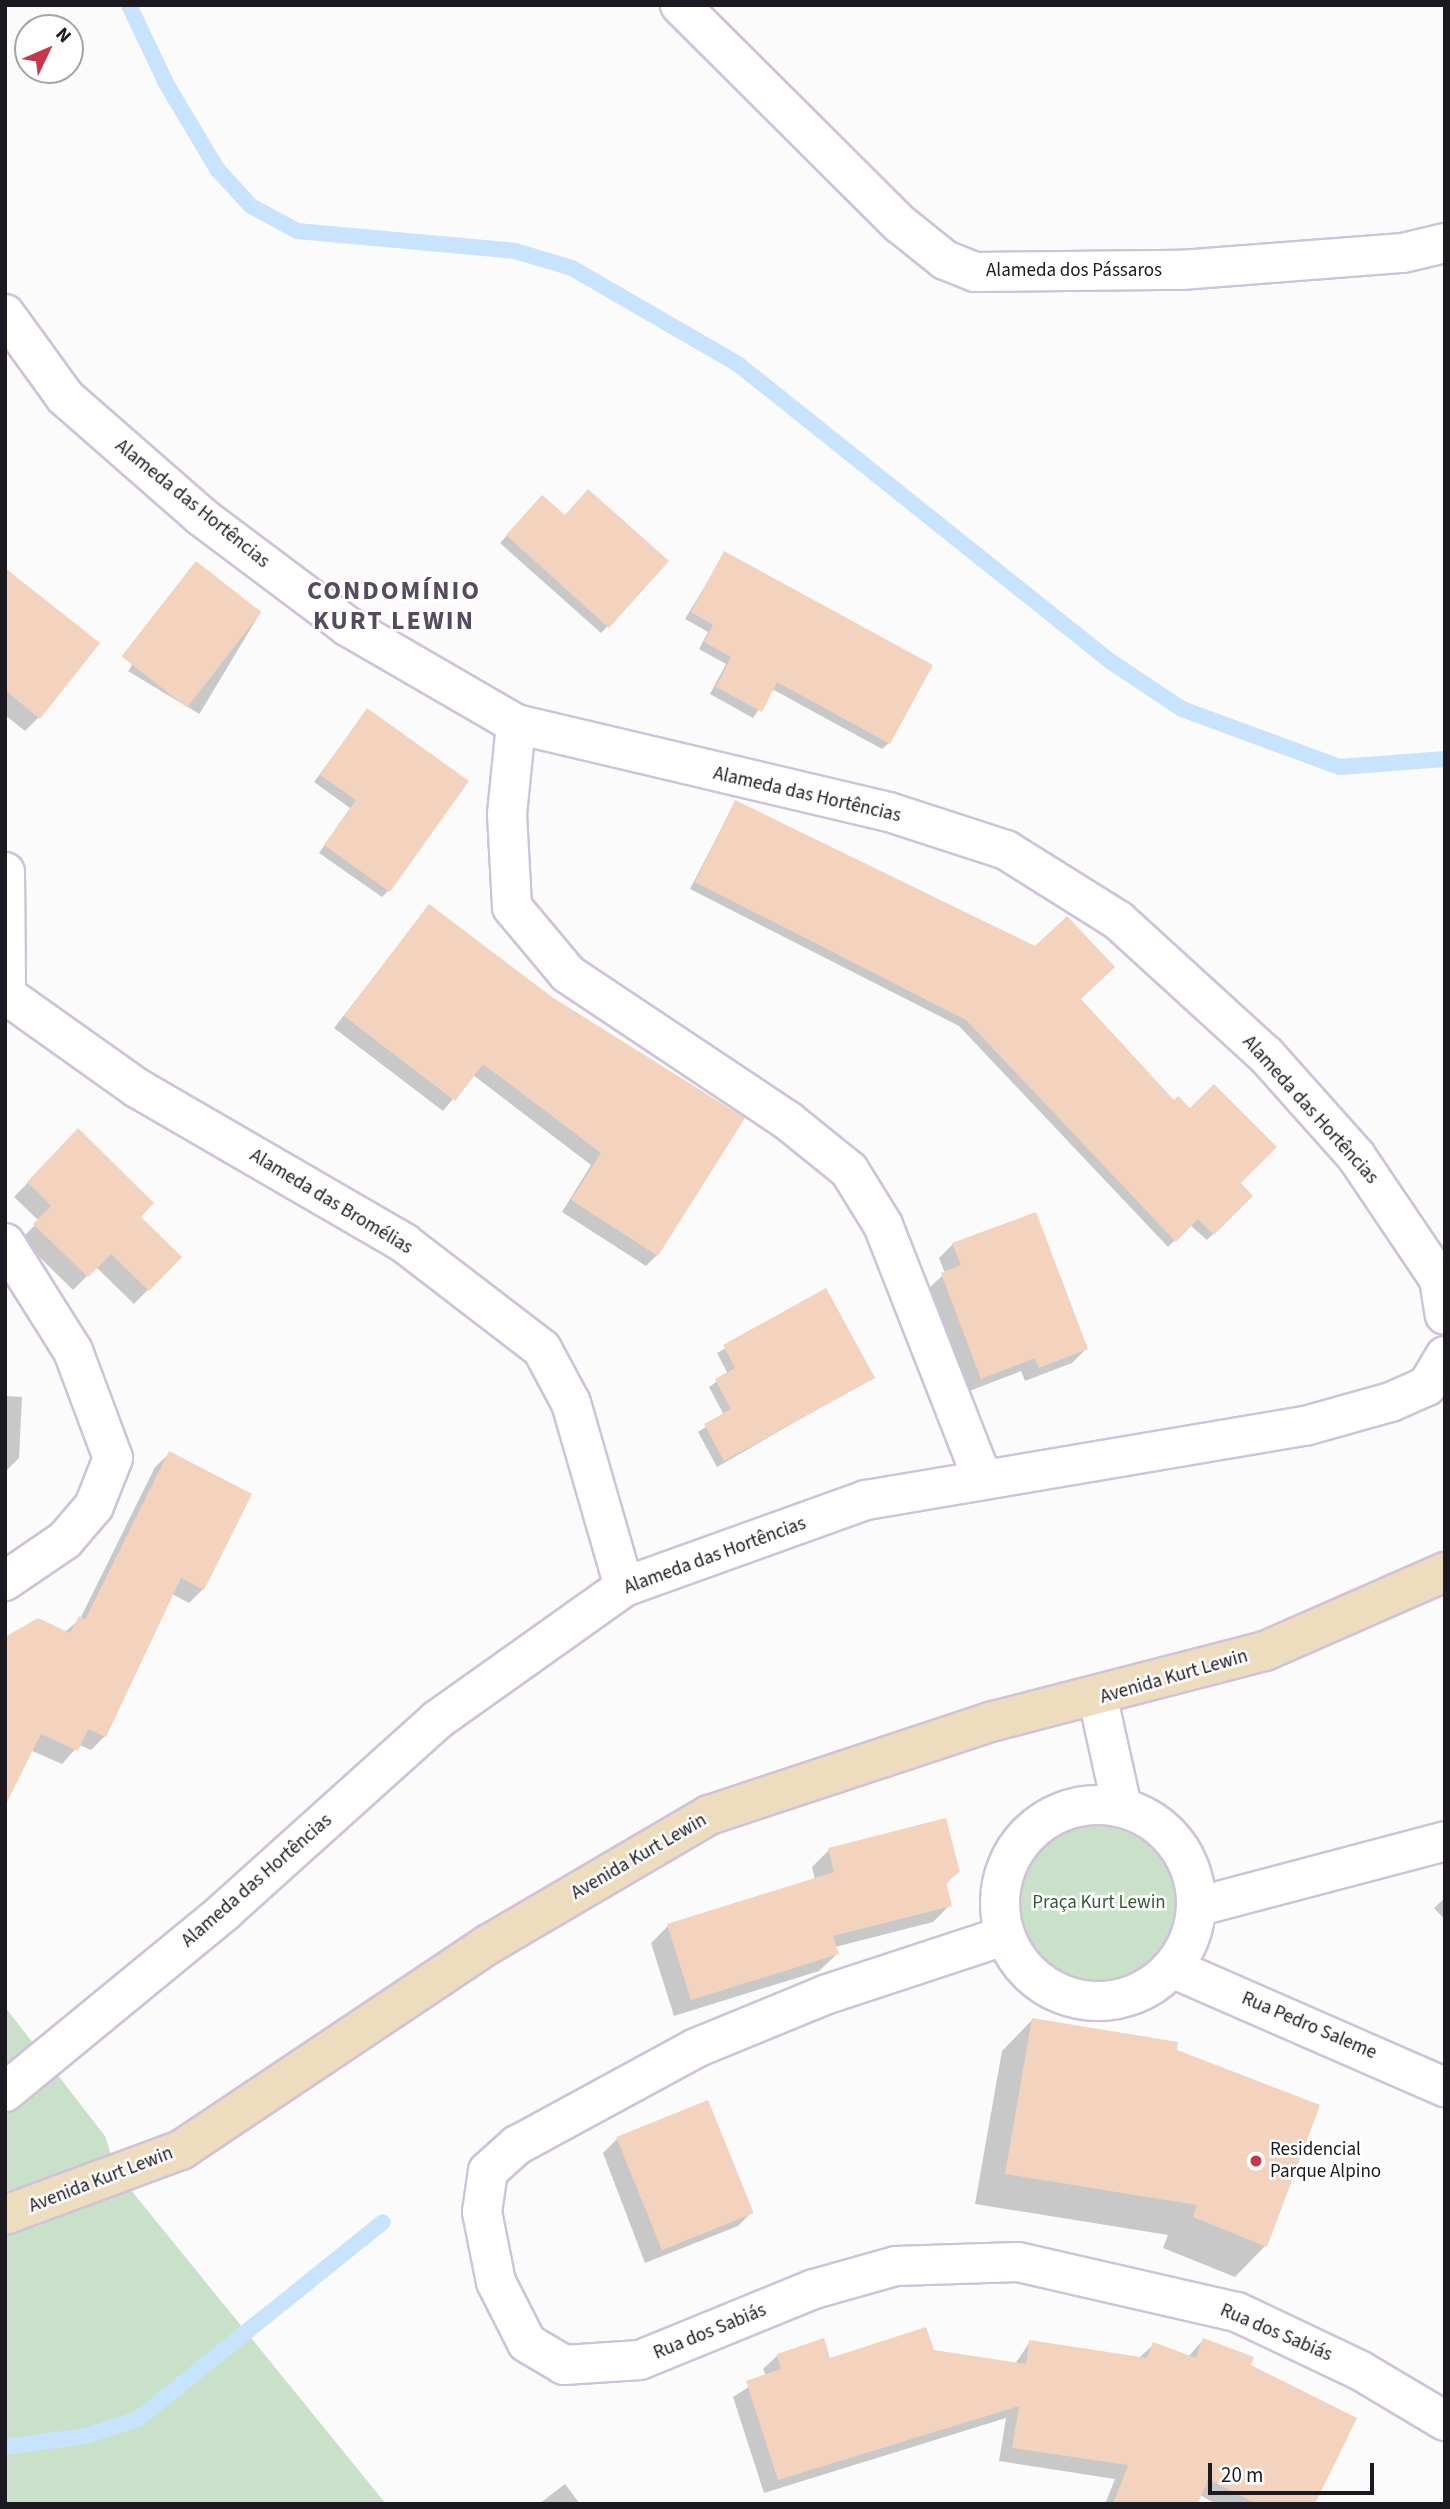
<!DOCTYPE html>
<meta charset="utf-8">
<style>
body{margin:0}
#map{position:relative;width:1450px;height:2509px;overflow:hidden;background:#fbfbfb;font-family:"Source Sans 3",sans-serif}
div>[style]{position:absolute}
.green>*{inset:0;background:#c8e1c8}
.round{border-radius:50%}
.shadow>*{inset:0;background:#0003;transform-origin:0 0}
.stream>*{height:16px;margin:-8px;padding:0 8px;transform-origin:8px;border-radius:8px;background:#c8e3fd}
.building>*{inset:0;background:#f3d3be;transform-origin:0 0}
.roads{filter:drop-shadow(2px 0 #cfc2da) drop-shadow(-2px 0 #cfc2da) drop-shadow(0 2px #cfc2da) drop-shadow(0 -2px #cfc2da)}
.minor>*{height:38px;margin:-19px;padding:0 19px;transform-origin:19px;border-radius:19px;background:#fff}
.minor>.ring{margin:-19px;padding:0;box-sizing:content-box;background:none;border:38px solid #fff;border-radius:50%}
.secondary>*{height:38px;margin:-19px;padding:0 19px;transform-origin:19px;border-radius:19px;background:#eedcbe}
.dots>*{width:19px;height:19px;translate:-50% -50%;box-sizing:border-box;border:4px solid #fff;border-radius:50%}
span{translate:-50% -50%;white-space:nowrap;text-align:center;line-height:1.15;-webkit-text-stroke:5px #fff;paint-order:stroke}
.street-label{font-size:19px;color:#1d1921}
.park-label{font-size:19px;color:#345b36}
.poi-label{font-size:19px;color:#1d1921}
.left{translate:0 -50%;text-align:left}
.district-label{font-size:26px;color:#554a5e;font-weight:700;letter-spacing:2px}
.frame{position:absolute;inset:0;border:7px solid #1d1921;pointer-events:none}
.north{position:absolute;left:14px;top:14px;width:70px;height:70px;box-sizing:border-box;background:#fff;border:2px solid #a5a3a6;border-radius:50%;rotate:46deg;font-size:19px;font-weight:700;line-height:28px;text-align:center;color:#1d1921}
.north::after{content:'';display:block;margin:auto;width:24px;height:32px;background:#c7374b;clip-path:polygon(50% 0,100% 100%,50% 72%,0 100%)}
.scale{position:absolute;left:1208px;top:2463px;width:166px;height:32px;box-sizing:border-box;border:4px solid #1d1921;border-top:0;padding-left:9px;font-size:21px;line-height:24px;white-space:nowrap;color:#1d1921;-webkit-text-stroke:5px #fff;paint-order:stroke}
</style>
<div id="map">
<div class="green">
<i class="round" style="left:1018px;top:1823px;width:162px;height:162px"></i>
<i style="clip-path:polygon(5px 2007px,105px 2136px,117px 2173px,386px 2504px,5px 2504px)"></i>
</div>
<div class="shadow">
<i style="clip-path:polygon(536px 504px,608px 626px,601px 633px,500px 543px)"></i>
<i style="clip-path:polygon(725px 553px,889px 743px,882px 749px,772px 689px,753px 718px,710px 694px,726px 664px,699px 649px,708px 632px,685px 619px)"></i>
<i style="left:189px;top:570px;width:83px;height:118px;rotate:31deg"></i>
<i style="clip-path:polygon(5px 578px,39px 717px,25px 731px,5px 715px)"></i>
<i style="clip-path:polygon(367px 710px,389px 890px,382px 897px,319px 853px,350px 808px,314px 782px)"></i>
<i style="clip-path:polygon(735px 802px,1079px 999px,1251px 1196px,1207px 1240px,1190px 1225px,1168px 1247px,959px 1026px,690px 889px)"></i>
<i style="clip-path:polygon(429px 906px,551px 998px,657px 1255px,646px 1266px,562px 1212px,591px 1165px,473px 1075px,443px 1111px,334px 1028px)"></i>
<i style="clip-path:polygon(78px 1131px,138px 1217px,180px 1257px,134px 1304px,96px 1267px,73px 1290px,21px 1239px,39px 1221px,14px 1197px)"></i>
<i style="clip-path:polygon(953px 1244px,1086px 1349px,1072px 1363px,1025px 1381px,1021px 1371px,967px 1392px,928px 1289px,945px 1273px,939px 1258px)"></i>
<i style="clip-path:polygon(825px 1291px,873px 1377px,717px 1467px,698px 1432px,724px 1415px,709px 1387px,728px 1374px,717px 1353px)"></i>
<i style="clip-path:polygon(5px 1396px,22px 1397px,19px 1458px,5px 1472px)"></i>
<i style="clip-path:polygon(169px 1454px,203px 1589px,189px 1603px,172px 1594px,105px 1736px,91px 1750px,79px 1745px,62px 1764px,30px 1750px,65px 1632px,80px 1619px,155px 1467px)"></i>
<i style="clip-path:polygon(829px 1850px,958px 1871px,945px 1885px,950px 1905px,933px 1922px,835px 1947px,837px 1954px,819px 1971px,674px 2016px,651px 1943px,668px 1926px,815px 1880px,812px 1867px)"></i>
<i style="clip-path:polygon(1445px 1898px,1445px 1920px,1434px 1908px)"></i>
<i style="clip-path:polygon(1032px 2020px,1175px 2051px,1317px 2106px,1265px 2246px,1235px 2277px,1163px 2248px,1168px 2235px,975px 2204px,1002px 2051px)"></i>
<i style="clip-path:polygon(617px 2139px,752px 2212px,738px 2226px,645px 2263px,603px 2153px)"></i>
<i style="clip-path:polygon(1203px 2340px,1249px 2366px,1313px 2504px,1216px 2504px,1200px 2495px,1196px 2504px,1105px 2504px,1115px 2479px,999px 2461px,1006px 2418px,764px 2493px,733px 2397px,766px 2376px,763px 2369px,778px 2355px,829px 2360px,933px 2352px,1015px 2364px,1030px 2342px,1139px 2358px,1154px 2344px,1188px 2357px)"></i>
<i style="clip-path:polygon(565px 2484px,580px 2504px,539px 2504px)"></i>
</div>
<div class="stream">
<i style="left:129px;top:5px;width:89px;rotate:64.6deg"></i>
<i style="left:167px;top:85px;width:98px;rotate:59.2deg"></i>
<i style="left:217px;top:169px;width:50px;rotate:47.4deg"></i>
<i style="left:251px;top:206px;width:52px;rotate:28.5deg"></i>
<i style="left:297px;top:231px;width:219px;rotate:5.2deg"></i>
<i style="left:515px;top:251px;width:59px;rotate:16.6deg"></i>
<i style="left:572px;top:268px;width:193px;rotate:30.1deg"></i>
<i style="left:739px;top:365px;width:475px;rotate:38.6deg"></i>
<i style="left:1110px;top:661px;width:87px;rotate:33.7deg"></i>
<i style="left:1182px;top:709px;width:168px;rotate:20.2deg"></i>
<i style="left:1340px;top:767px;width:105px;rotate:-4.4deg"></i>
<i style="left:5px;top:2447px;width:81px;rotate:-7.8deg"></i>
<i style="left:85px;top:2436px;width:56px;rotate:-17.8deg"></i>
<i style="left:138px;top:2419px;width:314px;rotate:-38.8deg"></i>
</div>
<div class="building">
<i style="clip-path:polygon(588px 489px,669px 561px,609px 628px,506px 535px,542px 495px,565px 515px)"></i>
<i style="clip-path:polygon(724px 551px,933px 665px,890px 744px,777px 682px,762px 712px,716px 687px,731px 657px,704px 642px,713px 625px,691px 612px)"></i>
<i style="left:196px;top:561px;width:83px;height:121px;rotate:38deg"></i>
<i style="clip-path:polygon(5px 568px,100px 643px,40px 719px,5px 690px)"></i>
<i style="clip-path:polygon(367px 708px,469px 781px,390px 892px,324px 845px,356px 800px,320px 775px)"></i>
<i style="clip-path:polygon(735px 800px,1035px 946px,1067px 916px,1115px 967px,1081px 999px,1174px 1100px,1178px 1096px,1190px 1108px,1214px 1084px,1277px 1147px,1241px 1183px,1253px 1196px,1214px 1235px,1198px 1219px,1176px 1242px,966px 1020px,695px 882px)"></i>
<i style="clip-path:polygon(429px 904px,552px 997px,745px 1118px,658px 1256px,571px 1200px,601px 1153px,483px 1064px,455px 1101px,344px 1016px)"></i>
<i style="clip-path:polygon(78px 1128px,154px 1203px,141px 1217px,182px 1257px,149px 1291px,111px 1254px,88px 1277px,33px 1224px,51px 1206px,27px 1182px)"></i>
<i style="clip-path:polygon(1036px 1212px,1088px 1349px,1039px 1368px,1035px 1358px,981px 1379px,941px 1273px,961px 1265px,952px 1243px)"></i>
<i style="clip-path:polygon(826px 1288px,875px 1378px,724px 1461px,704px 1424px,731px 1409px,715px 1379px,735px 1368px,723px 1345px)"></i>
<i style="clip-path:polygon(169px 1451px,252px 1494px,204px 1590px,181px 1578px,106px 1737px,88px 1729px,78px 1751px,41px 1734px,5px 1806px,5px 1637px,38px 1618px,70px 1633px,79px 1616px,85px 1620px)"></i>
<i style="clip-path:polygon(946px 1818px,960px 1872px,946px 1882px,952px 1906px,833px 1936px,839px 1954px,691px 2000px,667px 1924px,834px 1872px,828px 1848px)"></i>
<i style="clip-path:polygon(1032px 2018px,1178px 2042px,1177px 2050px,1320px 2105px,1267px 2247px,1193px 2217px,1197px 2205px,1005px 2174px)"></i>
<i style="left:708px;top:2100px;width:122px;height:99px;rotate:68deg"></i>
<i style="clip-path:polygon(926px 2327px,934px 2350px,1026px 2364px,1029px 2340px,1147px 2358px,1153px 2342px,1196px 2358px,1203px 2338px,1254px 2357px,1251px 2365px,1357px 2418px,1315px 2504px,1257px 2504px,1208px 2479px,1198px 2504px,1113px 2504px,1128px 2465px,1012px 2448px,1019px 2406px,778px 2480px,746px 2381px,781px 2369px,777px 2354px,824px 2338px,830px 2358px)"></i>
</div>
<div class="roads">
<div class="minor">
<i style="left:680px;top:5px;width:310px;rotate:44.9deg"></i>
<i style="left:900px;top:224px;width:58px;rotate:38.7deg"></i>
<i style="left:945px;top:260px;width:32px;rotate:22deg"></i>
<i style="left:975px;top:272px;width:206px;rotate:-0.6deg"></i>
<i style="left:1181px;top:270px;width:223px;rotate:-4.4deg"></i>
<i style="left:1403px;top:253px;width:43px;rotate:-13.4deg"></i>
<i style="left:5px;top:314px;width:102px;rotate:54.1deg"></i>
<i style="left:65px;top:397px;width:182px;rotate:41.2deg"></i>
<i style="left:202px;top:517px;width:181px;rotate:36.9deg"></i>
<i style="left:347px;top:626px;width:195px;rotate:30.1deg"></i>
<i style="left:516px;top:724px;width:383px;rotate:13.3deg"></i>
<i style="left:889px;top:812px;width:123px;rotate:18deg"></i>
<i style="left:1006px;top:850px;width:133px;rotate:32.1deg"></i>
<i style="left:1119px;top:921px;width:199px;rotate:42.4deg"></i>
<i style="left:1266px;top:1055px;width:135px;rotate:48.3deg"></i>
<i style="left:1356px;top:1156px;width:148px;rotate:56deg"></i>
<i style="left:1439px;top:1279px;width:36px;rotate:81deg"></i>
<i style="left:516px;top:724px;width:90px;rotate:95.7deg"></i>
<i style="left:507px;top:814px;width:93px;rotate:86.9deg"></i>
<i style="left:512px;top:907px;width:87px;rotate:50.1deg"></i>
<i style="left:568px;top:974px;width:263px;rotate:33.7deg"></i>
<i style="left:787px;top:1120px;width:80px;rotate:38.9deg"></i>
<i style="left:849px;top:1170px;width:65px;rotate:58.3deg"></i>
<i style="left:883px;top:1225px;width:272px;rotate:68.6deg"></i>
<i style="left:5px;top:872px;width:123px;rotate:89.5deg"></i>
<i style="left:6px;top:995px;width:161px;rotate:35.4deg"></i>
<i style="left:137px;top:1088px;width:309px;rotate:30.1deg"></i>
<i style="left:404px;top:1243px;width:174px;rotate:37.5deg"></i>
<i style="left:542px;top:1349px;width:61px;rotate:61.8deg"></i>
<i style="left:571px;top:1403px;width:191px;rotate:73.9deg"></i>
<i style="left:5px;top:1243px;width:128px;rotate:57.8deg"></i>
<i style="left:73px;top:1351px;width:114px;rotate:69.5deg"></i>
<i style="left:113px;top:1458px;width:52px;rotate:111.6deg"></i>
<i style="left:94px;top:1506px;width:45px;rotate:130.5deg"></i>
<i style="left:65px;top:1540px;width:73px;rotate:145.7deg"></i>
<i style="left:1098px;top:1699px;width:111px;rotate:77.5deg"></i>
<i class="ring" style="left:1000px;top:1805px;width:158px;height:158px"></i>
<i style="left:1196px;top:1907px;width:258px;rotate:-14.8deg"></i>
<i style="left:1004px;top:1936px;width:188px;rotate:161.8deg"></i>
<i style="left:825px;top:1995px;width:139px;rotate:157.7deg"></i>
<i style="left:696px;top:2048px;width:204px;rotate:151.5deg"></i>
<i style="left:517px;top:2145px;width:39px;rotate:138deg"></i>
<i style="left:488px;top:2171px;width:41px;rotate:98.3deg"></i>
<i style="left:482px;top:2212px;width:71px;rotate:78.7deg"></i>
<i style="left:496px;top:2282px;width:68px;rotate:63.1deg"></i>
<i style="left:527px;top:2343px;width:43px;rotate:30.7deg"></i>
<i style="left:564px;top:2365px;width:76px;rotate:-3.8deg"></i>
<i style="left:640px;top:2360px;width:188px;rotate:-22.2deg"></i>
<i style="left:814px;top:2289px;width:85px;rotate:-15.7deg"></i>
<i style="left:896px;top:2266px;width:122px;rotate:-1.9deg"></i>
<i style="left:1018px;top:2262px;width:225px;rotate:12.9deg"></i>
<i style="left:1237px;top:2312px;width:137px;rotate:25.4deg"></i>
<i style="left:1361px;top:2371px;width:98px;rotate:30.8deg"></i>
<i style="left:1172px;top:1968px;width:298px;rotate:23.6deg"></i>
<i style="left:5px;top:2092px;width:285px;rotate:-39.4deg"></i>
<i style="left:225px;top:1911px;width:285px;rotate:-42deg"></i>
<i style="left:437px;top:1720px;width:229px;rotate:-35.4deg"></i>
<i style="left:624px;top:1587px;width:257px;rotate:-19.8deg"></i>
<i style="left:866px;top:1500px;width:445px;rotate:-9.6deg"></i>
<i style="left:1305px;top:1426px;width:89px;rotate:-15.6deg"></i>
<i style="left:1391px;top:1402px;width:39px;rotate:-24deg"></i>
<i style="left:1427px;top:1386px;width:35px;rotate:-59deg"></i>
</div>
<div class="secondary">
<i style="left:5px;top:2215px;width:188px;rotate:-20.3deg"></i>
<i style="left:181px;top:2150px;width:371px;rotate:-33.8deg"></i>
<i style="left:489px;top:1944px;width:255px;rotate:-30.4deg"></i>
<i style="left:709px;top:1815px;width:300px;rotate:-18.3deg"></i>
<i style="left:994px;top:1721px;width:280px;rotate:-14.5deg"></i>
<i style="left:1265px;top:1651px;width:197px;rotate:-23.7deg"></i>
</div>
</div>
<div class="dots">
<i style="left:1256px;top:2161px;background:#c7374b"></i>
</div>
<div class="street-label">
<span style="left:1074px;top:271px">Alameda dos Pássaros</span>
<span style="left:192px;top:504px;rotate:39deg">Alameda das Hortências</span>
<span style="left:807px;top:795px;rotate:13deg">Alameda das Hortências</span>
<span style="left:1310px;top:1110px;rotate:48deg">Alameda das Hortências</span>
<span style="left:331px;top:1202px;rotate:31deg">Alameda das Bromélias</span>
<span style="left:715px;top:1556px;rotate:-20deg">Alameda das Hortências</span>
<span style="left:1174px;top:1677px;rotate:-16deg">Avenida Kurt Lewin</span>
<span style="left:639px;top:1857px;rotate:-30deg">Avenida Kurt Lewin</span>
<span style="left:257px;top:1881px;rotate:-41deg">Alameda das Hortências</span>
<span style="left:1309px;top:2026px;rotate:23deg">Rua Pedro Saleme</span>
<span style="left:101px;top:2180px;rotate:-21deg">Avenida Kurt Lewin</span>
<span style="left:710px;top:2332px;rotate:-22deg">Rua dos Sabiás</span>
<span style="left:1276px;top:2333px;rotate:23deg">Rua dos Sabiás</span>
</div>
<div class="park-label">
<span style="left:1099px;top:1903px">Praça Kurt Lewin</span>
</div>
<div class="poi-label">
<span class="left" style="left:1270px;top:2161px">Residencial<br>Parque Alpino</span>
</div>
<div class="district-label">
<span style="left:394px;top:606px">CONDOMÍNIO<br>KURT LEWIN</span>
</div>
<div class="frame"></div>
<div class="north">N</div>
<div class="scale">20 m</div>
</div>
